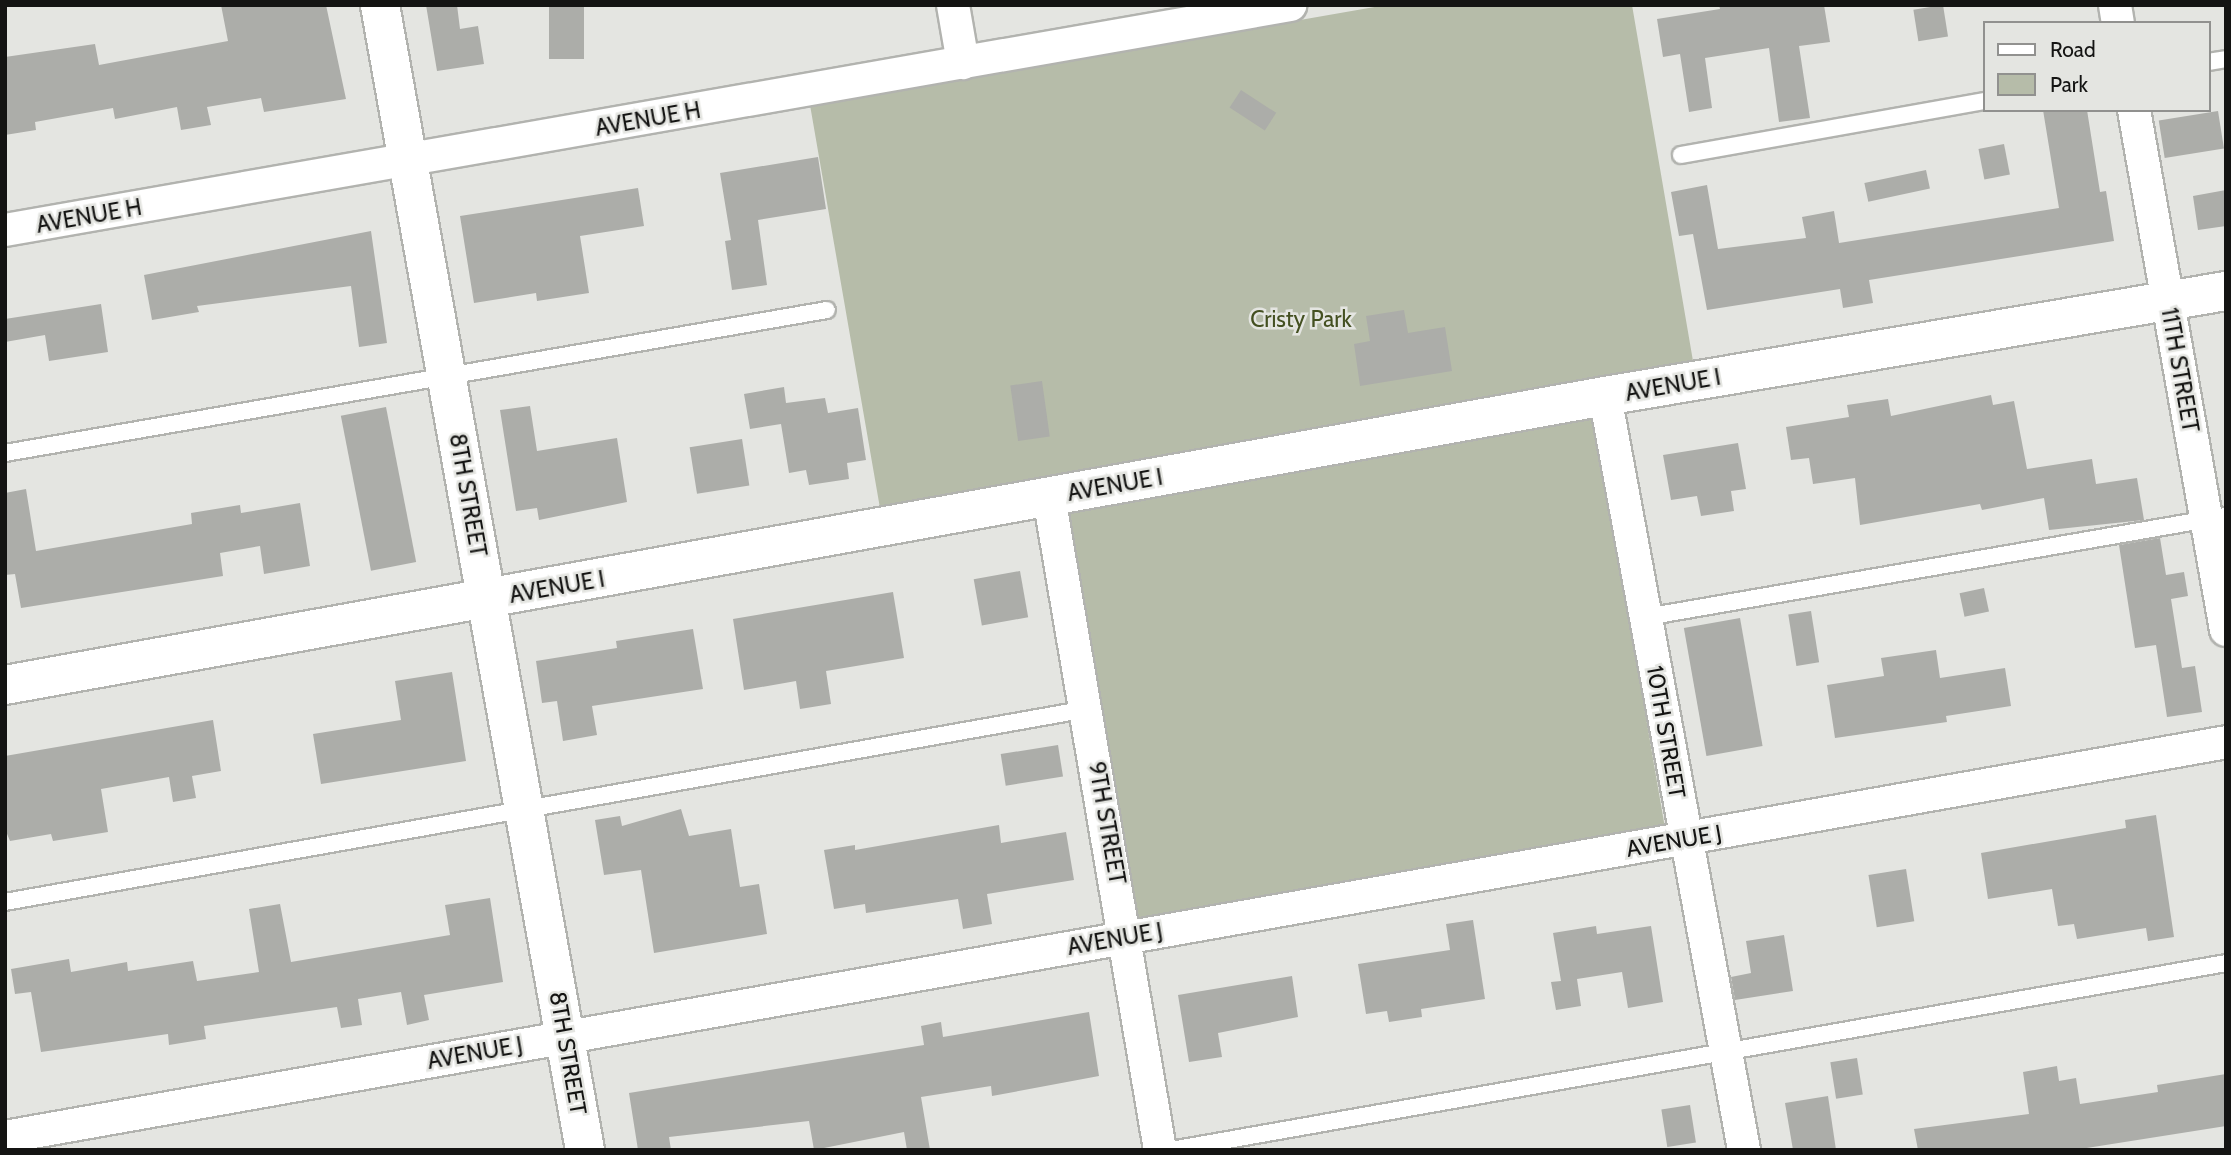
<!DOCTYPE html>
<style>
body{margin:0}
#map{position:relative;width:2231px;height:1155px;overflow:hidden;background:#e4e5e1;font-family:Cabin,sans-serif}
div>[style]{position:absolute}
.green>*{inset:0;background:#b6bca9}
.building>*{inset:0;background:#acada9;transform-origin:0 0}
.roads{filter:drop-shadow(2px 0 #b2b3af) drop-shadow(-2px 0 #b2b3af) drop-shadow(0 2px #b2b3af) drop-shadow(0 -2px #b2b3af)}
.lane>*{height:16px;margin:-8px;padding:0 8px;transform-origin:8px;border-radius:8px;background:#fff}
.street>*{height:32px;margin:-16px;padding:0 16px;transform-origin:16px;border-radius:16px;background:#fff}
.secondary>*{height:38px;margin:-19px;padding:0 19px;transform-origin:19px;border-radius:19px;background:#fff}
span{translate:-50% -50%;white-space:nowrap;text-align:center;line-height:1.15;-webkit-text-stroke:5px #e4e5e1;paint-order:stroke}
.street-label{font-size:23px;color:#141413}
.park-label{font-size:23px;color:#445021}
.frame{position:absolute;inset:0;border:7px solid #141413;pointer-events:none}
.legend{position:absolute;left:1983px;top:21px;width:228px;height:91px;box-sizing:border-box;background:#e4e5e1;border:2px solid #91918f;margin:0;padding:9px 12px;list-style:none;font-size:21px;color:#141413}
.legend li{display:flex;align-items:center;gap:14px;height:35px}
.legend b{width:35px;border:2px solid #91918f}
</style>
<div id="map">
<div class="green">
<i style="clip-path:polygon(1386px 5px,1632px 5px,1693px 361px,1588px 381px,1665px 828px,1137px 921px,1058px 484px,881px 514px,810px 105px)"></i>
</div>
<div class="building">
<i style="clip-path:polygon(221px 5px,326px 5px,346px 99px,264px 112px,261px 98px,207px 107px,211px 125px,181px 130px,177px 107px,115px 119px,113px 108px,35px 122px,36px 130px,5px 135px,5px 57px,95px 44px,99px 65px,228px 41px)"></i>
<i style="clip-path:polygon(426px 5px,457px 5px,460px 29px,478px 26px,484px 64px,437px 71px)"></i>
<i style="left:549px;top:5px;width:35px;height:54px"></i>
<i style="clip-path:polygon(1719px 5px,1824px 5px,1830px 42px,1799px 46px,1810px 118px,1779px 122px,1769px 48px,1705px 58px,1712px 108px,1689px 112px,1680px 54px,1663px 57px,1657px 19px,1720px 9px)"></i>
<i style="left:1943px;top:5px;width:32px;height:30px;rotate:81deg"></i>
<i style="left:1241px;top:90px;width:42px;height:21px;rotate:33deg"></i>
<i style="clip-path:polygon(2043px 110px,2087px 110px,2100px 192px,2106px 191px,2114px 241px,1869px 280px,1873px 303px,1843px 308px,1840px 289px,1707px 310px,1693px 234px,1679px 236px,1671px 192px,1707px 185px,1718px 249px,1806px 238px,1802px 217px,1834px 211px,1839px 243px,2059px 208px)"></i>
<i style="left:2218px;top:111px;width:38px;height:60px;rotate:81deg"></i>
<i style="left:2004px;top:144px;width:31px;height:26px;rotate:79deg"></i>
<i style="clip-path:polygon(818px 157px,826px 209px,758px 220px,767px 285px,732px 290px,725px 241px,731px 240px,720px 173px)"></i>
<i style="left:1926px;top:170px;width:19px;height:63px;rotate:78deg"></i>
<i style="clip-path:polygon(638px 188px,644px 226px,580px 236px,589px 293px,537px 301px,536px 293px,474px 303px,460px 216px)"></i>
<i style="clip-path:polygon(2226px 190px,2226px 226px,2198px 230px,2193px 196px)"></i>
<i style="clip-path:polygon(371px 231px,387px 343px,359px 347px,351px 286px,197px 306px,199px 312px,152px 320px,144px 275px)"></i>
<i style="clip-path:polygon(101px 304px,108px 352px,49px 361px,45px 335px,5px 342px,5px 319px)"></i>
<i style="clip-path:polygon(1404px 310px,1408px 333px,1445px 327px,1452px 371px,1360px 386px,1354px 344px,1370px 341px,1366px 316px)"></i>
<i style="left:1042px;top:381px;width:56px;height:32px;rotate:82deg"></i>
<i style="clip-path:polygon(784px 387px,786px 403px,825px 398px,828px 413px,858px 408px,866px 460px,847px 463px,849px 479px,809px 485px,806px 470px,789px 473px,781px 424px,750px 429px,744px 394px)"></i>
<i style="clip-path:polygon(1991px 395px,1993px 405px,2014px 401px,2027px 469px,2092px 459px,2096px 484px,2137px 478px,2144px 520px,2049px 530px,2044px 498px,1982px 510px,1980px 504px,1860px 525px,1855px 478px,1813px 484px,1809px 458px,1791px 460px,1786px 427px,1849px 417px,1847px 405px,1888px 399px,1891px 416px)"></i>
<i style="clip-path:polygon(530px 406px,537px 451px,617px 438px,627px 502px,539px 520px,537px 508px,516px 511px,500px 410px)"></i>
<i style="left:386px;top:407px;width:158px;height:46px;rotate:79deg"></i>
<i style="left:742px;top:439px;width:47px;height:53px;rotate:81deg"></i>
<i style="clip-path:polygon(1738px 443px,1746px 489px,1731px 491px,1734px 511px,1701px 516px,1697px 496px,1671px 500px,1663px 455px)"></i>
<i style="clip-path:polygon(26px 489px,36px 551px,192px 524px,191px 513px,240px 505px,241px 513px,300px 503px,310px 566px,264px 574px,260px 546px,220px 553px,223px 576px,21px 608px,15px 574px,5px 575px,5px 493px)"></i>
<i style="clip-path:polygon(2160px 538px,2166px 575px,2184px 572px,2188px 596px,2171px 599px,2182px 668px,2195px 666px,2202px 712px,2167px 717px,2156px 645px,2135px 648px,2119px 545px)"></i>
<i style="left:1020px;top:571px;width:47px;height:47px;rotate:80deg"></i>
<i style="left:1984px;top:588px;width:24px;height:25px;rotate:78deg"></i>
<i style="clip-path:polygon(893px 592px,904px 658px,826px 671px,831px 704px,800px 709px,796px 681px,744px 690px,733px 619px)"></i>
<i style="left:1811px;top:611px;width:52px;height:23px;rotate:81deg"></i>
<i style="left:1740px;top:618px;width:130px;height:57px;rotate:80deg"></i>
<i style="clip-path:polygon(693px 629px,703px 689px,592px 706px,597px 735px,563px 741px,557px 701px,542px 703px,536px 661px,617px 648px,616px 641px)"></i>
<i style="clip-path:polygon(1936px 650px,1940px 678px,2005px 668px,2011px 706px,1946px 716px,1947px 722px,1835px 738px,1827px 685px,1884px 676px,1881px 658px)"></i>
<i style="clip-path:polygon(452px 672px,466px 761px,321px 784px,313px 734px,401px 720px,395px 681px)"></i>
<i style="clip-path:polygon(213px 720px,221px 771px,192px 776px,196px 798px,173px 802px,169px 777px,101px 789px,108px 832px,53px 841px,51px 834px,10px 841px,5px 829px,5px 756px)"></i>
<i style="left:1058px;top:745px;width:32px;height:58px;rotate:81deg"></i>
<i style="clip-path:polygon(681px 809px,689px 836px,731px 829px,740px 887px,759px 884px,767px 934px,654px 953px,641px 870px,604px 875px,595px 820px,620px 816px,622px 826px)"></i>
<i style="clip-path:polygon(2156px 815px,2174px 937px,2148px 941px,2146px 928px,2077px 939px,2074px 924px,2058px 926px,2052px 889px,1988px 899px,1981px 853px,2126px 828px,2125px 820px)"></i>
<i style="clip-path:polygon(999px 825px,1001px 843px,1066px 832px,1074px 880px,987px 894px,992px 924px,963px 929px,958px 899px,866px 913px,865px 904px,834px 909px,824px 850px,855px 845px,855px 850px)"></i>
<i style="left:1906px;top:869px;width:53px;height:38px;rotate:81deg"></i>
<i style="clip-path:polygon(490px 898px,503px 982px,424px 995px,429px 1020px,407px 1025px,401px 992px,358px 999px,362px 1025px,341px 1028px,337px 1007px,204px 1026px,206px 1039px,169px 1045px,168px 1034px,41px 1052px,31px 992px,15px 994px,11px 969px,69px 959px,71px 972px,127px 962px,128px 971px,193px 961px,197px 981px,259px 972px,249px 909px,280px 904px,291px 962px,450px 935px,445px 905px)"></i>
<i style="clip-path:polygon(1473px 920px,1485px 999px,1421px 1009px,1422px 1017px,1389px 1022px,1387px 1011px,1366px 1014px,1358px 964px,1450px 950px,1446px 924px)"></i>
<i style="clip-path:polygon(1596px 926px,1597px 934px,1651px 926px,1663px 1002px,1628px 1008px,1622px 972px,1577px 979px,1581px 1006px,1556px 1010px,1551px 982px,1561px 981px,1553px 933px)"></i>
<i style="clip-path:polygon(1784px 935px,1793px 991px,1735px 1000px,1731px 977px,1751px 973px,1746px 941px)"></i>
<i style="clip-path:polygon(1292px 976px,1298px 1017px,1218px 1033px,1222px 1057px,1189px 1062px,1178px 995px)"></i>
<i style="clip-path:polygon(1089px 1012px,1099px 1076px,992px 1096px,991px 1086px,921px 1097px,930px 1150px,907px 1150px,904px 1132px,814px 1150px,809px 1121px,669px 1137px,671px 1150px,638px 1150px,629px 1093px,924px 1045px,921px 1026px,941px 1022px,943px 1037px)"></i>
<i style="left:1857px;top:1058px;width:37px;height:27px;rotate:81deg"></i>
<i style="clip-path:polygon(2057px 1066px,2059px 1081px,2076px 1078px,2080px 1104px,2158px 1092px,2157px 1085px,2226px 1074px,2226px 1126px,2074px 1150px,1918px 1150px,1914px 1129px,2029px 1114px,2023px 1072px)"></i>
<i style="clip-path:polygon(1828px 1096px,1836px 1150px,1793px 1150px,1785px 1103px)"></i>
<i style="left:1690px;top:1105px;width:38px;height:29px;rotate:81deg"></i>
</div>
<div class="roads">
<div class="lane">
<i style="left:2208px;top:62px;width:18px;rotate:-9deg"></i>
<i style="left:1681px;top:155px;width:308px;rotate:-10.1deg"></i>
<i style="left:5px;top:453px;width:834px;rotate:-9.87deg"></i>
<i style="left:1646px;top:617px;width:589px;rotate:-9.88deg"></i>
<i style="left:5px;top:902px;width:1099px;rotate:-10.11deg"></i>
<i style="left:1171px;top:1150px;width:1071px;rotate:-10.05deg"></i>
</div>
<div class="street">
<i style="left:953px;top:5px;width:59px;rotate:80.2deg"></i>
<i style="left:2115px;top:5px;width:18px;rotate:81deg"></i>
<i style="left:2134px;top:110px;width:528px;rotate:79.97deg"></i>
<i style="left:5px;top:230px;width:1305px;rotate:-9.93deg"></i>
<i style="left:1605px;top:396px;width:767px;rotate:79.55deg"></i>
<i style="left:1049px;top:497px;width:662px;rotate:80.35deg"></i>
<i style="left:5px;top:1137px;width:2256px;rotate:-10.08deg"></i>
</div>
<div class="secondary">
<i style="left:380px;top:5px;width:1163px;rotate:79.85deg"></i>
<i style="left:5px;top:685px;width:1626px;rotate:-10.24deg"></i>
<i style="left:1605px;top:396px;width:630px;rotate:-9.6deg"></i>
</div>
</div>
<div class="street-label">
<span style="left:648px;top:119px;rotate:-10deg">AVENUE H</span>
<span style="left:89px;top:216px;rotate:-10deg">AVENUE H</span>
<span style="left:2180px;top:370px;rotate:80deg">11TH STREET</span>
<span style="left:1673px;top:385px;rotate:-10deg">AVENUE I</span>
<span style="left:1115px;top:485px;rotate:-10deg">AVENUE I</span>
<span style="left:468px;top:495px;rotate:80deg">8TH STREET</span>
<span style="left:557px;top:587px;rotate:-10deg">AVENUE I</span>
<span style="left:1666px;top:732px;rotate:80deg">10TH STREET</span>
<span style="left:1107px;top:823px;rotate:80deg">9TH STREET</span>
<span style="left:1674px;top:841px;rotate:-10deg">AVENUE J</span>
<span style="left:1115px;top:939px;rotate:-10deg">AVENUE J</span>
<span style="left:475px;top:1053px;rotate:-10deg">AVENUE J</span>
<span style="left:568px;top:1053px;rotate:80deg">8TH STREET</span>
</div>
<div class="park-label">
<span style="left:1301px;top:319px">Cristy Park</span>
</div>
<div class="frame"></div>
<ul class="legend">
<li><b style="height:9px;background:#fff"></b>Road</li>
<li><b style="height:19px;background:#b6bca9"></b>Park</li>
</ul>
</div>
